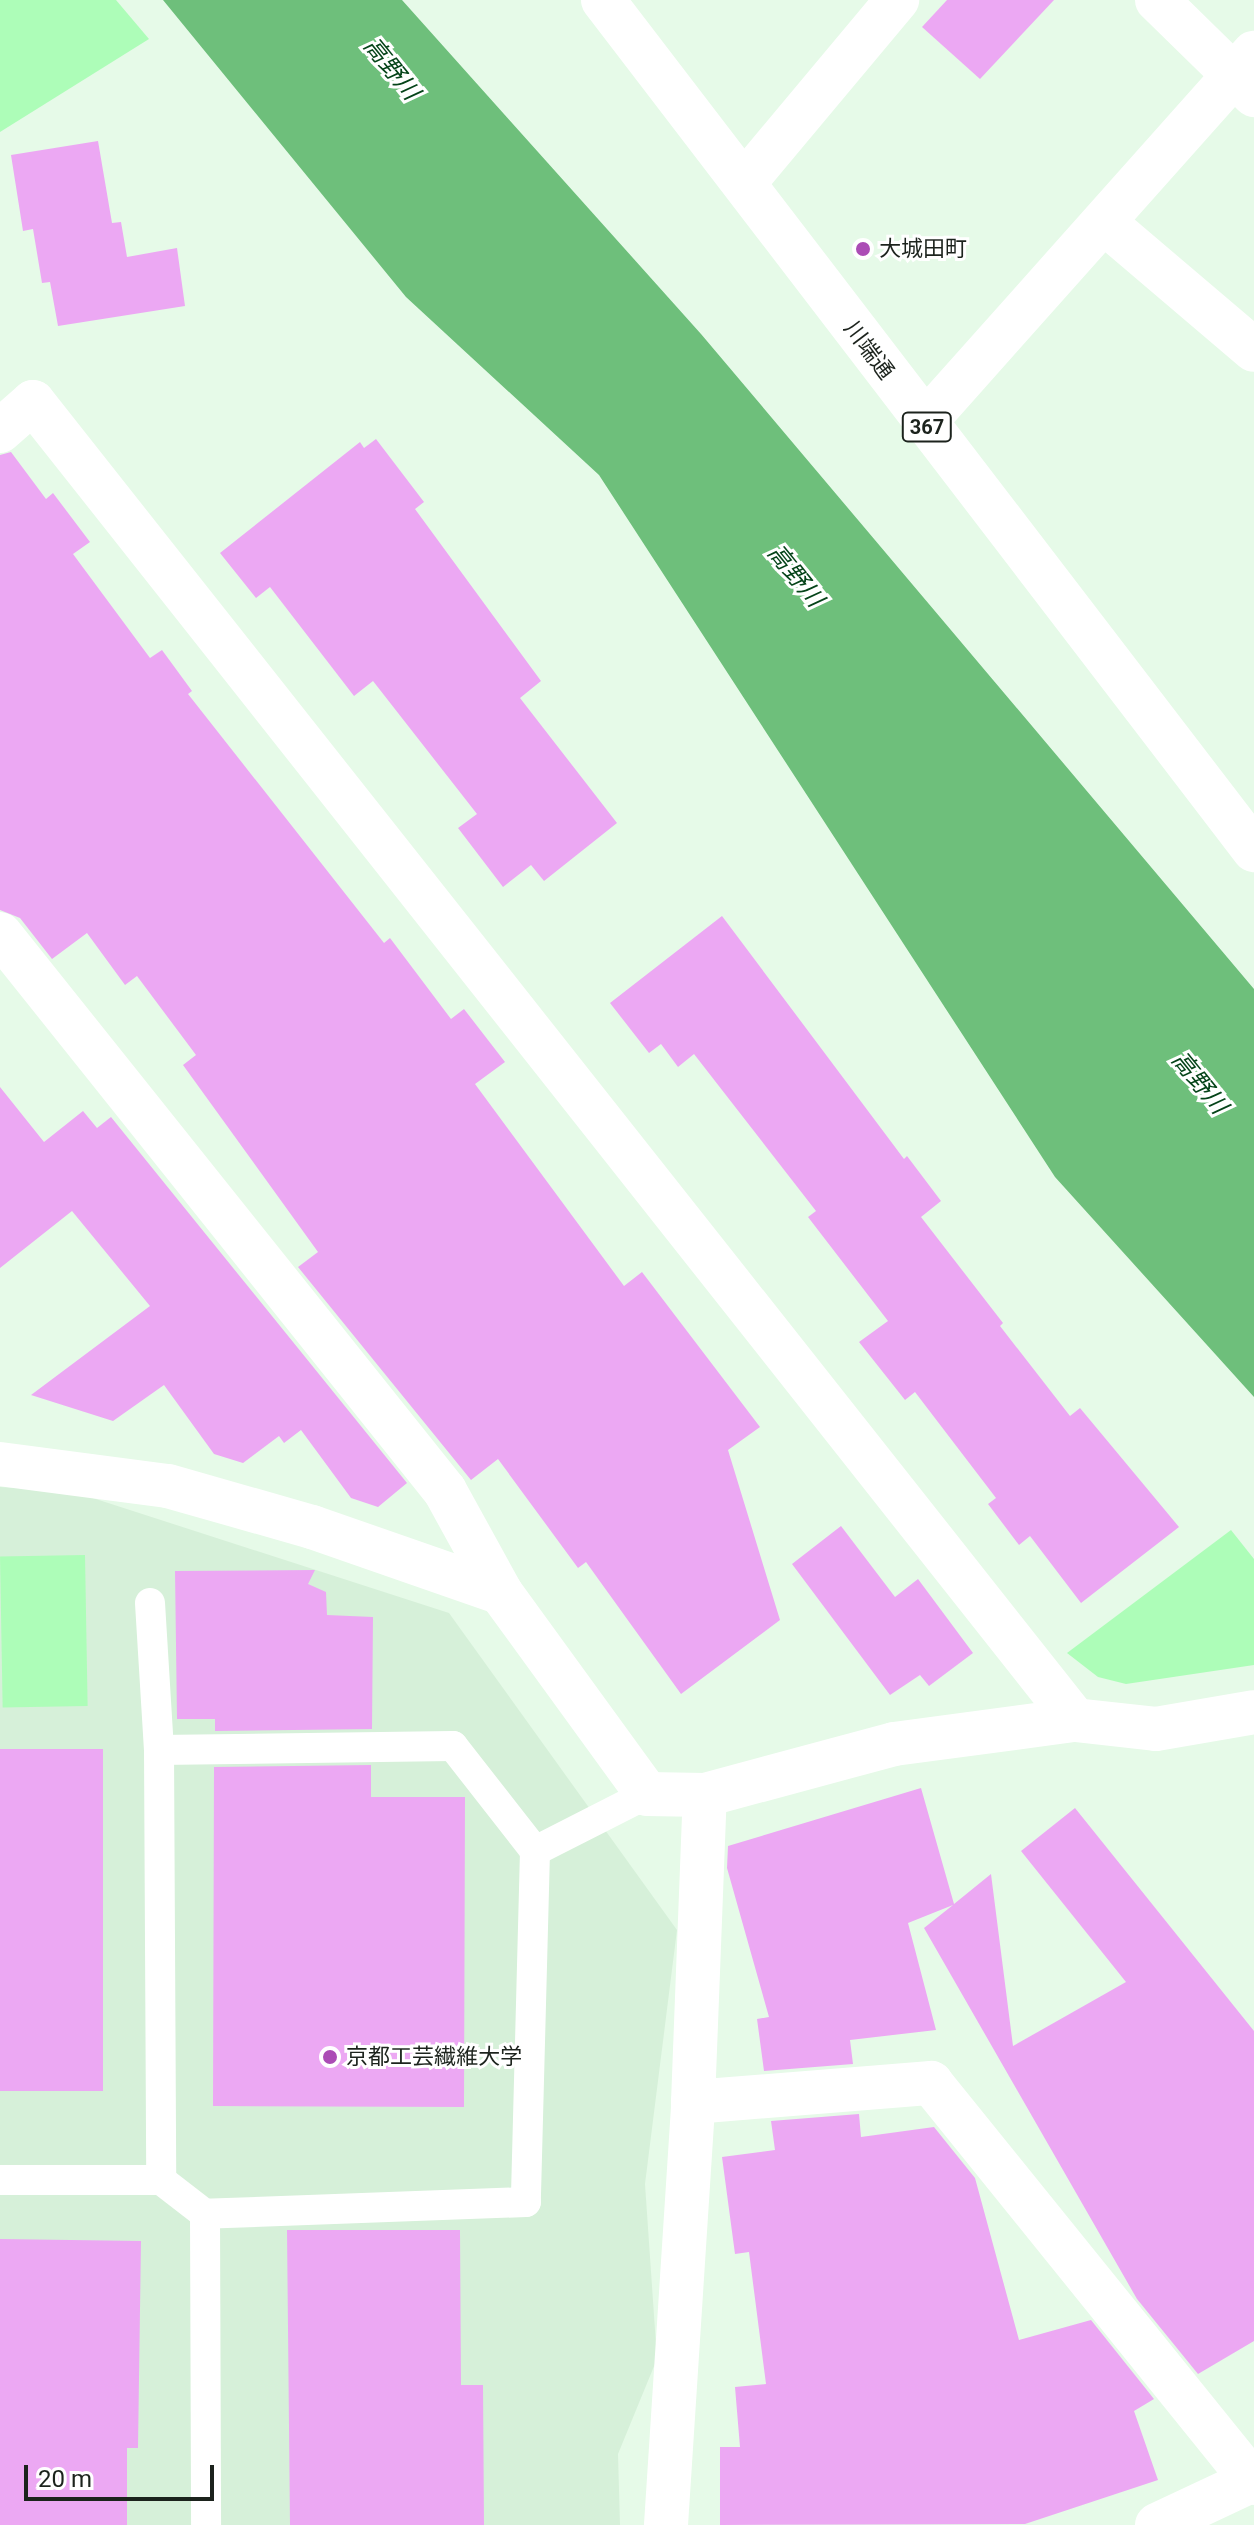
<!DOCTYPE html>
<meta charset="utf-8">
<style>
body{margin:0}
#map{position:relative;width:1254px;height:2525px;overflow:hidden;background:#e6fae8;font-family:Roboto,"Noto Sans JP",sans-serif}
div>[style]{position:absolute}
.built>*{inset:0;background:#d6f0d9}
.green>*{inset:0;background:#adfdb8;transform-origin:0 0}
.water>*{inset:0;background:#6ebf7b}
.building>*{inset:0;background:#eca8f3;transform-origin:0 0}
.service>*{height:30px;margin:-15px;padding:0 15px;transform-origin:15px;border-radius:15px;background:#fff}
.minor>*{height:44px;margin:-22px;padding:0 22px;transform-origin:22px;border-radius:22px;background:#fff}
.trunk>*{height:44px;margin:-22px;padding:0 22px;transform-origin:22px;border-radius:22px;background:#fff}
.dots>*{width:22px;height:22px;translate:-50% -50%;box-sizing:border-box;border:4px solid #fff;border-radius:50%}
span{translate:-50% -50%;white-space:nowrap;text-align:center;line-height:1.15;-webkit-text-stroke:6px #fff;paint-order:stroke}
.shield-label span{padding:2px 6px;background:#fff;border:2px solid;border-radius:6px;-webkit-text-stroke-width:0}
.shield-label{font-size:20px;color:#1c231d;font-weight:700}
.poi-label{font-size:22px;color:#1c231d}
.left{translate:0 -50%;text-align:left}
.street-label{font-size:22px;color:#1c231d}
.water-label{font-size:24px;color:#054419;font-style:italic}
.scale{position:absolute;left:24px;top:2465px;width:190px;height:36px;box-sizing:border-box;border:4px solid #1c231d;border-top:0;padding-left:10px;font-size:24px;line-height:28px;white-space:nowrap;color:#1c231d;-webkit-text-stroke:6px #fff;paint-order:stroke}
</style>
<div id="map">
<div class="built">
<i style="clip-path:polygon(0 1487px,71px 1491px,449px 1613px,677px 1930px,645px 2184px,657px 2359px,618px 2454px,620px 2525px,0 2525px)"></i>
</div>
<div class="green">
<i style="clip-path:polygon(0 0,116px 0,149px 39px,0 132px)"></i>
<i style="clip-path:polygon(1231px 1530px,1254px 1559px,1254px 1665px,1126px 1684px,1098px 1677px,1067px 1653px)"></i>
<i style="left:85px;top:1555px;width:151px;height:85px;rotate:89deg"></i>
</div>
<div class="water">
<i style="clip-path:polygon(163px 0,402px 0,701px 334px,1254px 989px,1254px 1397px,1055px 1177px,599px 475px,406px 297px)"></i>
</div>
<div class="building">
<i style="clip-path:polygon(947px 0,1054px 0,980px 79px,922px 27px)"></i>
<i style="clip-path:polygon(98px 141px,112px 223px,121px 222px,127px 257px,177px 248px,185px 306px,58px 326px,50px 282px,42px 283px,33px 229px,23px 231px,11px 155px)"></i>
<i style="clip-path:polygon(376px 439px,424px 502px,415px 509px,541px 681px,520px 698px,617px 823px,544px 881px,531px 865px,503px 887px,458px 828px,477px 814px,373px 681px,354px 696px,270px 587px,256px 598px,220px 553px,360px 442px,364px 448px)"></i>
<i style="clip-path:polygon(11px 452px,46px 499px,53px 493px,90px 542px,73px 554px,150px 658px,162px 650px,192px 691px,188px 694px,384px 943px,390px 938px,451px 1019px,464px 1009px,505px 1062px,475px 1084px,624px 1286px,642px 1272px,760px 1427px,728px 1450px,780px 1620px,681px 1694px,586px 1562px,578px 1568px,498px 1459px,471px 1480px,298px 1267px,318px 1252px,183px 1065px,196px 1055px,137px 976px,125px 985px,87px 933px,52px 959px,20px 918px,0 910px,0 455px)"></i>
<i style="clip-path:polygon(722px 916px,904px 1159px,907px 1156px,941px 1201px,921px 1217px,1003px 1323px,1000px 1326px,1070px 1416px,1080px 1408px,1179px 1527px,1081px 1603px,1030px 1536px,1019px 1545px,988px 1504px,996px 1498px,915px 1392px,905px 1400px,859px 1342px,888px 1321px,808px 1217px,816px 1211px,694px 1054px,678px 1067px,661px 1044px,649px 1053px,610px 1003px)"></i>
<i style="clip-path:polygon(0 1087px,44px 1142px,83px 1111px,97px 1128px,111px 1117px,407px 1483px,378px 1507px,351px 1498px,301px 1430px,284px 1443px,279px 1436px,243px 1463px,214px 1454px,164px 1385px,113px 1421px,31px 1395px,150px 1306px,72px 1211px,0 1268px)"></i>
<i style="clip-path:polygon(841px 1526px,895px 1597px,918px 1579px,973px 1653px,929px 1686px,920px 1675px,890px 1695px,792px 1564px)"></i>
<i style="clip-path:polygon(315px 1570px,308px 1584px,326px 1592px,327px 1615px,373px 1617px,372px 1729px,215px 1731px,215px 1719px,177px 1719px,175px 1571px)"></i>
<i style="left:0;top:1749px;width:103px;height:342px"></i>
<i style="clip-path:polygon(371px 1765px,371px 1797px,465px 1797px,464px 2107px,213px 2106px,214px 1767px)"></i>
<i style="clip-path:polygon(921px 1788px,954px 1904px,991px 1874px,1013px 2046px,1126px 1982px,1021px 1851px,1075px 1808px,1254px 2031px,1254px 2341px,1198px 2374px,1137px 2299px,924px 1928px,953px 1905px,908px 1923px,936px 2030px,850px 2040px,853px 2064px,764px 2071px,757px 2019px,769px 2017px,727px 1868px,728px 1846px)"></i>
<i style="clip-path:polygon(859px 2114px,861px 2137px,934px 2127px,975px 2178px,1019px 2340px,1091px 2320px,1154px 2399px,1134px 2411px,1158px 2480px,1025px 2524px,720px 2525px,720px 2447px,740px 2447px,735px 2387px,766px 2384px,749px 2252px,735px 2254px,722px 2157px,775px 2150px,771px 2121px)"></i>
<i style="clip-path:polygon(287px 2230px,460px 2230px,461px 2385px,483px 2385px,484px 2525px,290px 2525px)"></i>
<i style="clip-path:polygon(0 2239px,141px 2241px,138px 2448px,127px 2448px,127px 2525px,0 2525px)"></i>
</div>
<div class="service">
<i style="left:150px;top:1603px;width:147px;rotate:86.5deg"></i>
<i style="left:159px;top:1750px;width:294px;rotate:-0.8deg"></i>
<i style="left:453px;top:1746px;width:133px;rotate:52deg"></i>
<i style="left:535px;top:1851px;width:351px;rotate:91.5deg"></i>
<i style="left:526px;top:2202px;width:321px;rotate:177.9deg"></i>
<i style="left:159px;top:1750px;width:430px;rotate:89.7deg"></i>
<i style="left:535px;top:1851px;width:126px;rotate:-27deg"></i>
<i style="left:0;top:2180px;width:161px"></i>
<i style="left:161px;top:2180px;width:56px;rotate:37.7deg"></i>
<i style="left:205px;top:2214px;width:311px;rotate:89.8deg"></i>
</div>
<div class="minor">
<i style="left:1157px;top:0;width:136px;rotate:44.4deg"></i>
<i style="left:744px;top:183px;width:239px;rotate:-50.1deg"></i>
<i style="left:1106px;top:224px;width:194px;rotate:40.4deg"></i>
<i style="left:924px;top:423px;width:496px;rotate:-48.3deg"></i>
<i style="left:0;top:431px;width:44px;rotate:-41.3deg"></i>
<i style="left:33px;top:402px;width:1680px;rotate:51.67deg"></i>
<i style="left:0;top:934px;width:713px;rotate:51.38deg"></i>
<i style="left:445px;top:1491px;width:116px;rotate:61.2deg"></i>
<i style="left:0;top:1464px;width:169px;rotate:7.5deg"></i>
<i style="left:168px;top:1486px;width:150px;rotate:15.9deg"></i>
<i style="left:312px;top:1527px;width:200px;rotate:19.2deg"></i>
<i style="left:501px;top:1593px;width:248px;rotate:54deg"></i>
<i style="left:647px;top:1794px;width:58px;rotate:1deg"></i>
<i style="left:705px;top:1795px;width:196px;rotate:-15.1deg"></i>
<i style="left:894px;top:1744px;width:183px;rotate:-7.6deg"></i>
<i style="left:1075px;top:1720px;width:81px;rotate:6.3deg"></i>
<i style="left:1156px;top:1729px;width:99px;rotate:-9.8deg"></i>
<i style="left:693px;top:2102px;width:239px;rotate:-4.6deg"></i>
<i style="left:931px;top:2083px;width:514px;rotate:51.08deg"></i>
<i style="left:666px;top:2525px;width:424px;rotate:-86.3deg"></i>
<i style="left:693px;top:2102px;width:307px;rotate:-87.8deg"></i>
<i style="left:1157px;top:2525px;width:106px;rotate:-25.1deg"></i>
</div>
<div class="trunk">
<i style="left:603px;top:0;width:1071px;rotate:52.55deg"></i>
</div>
<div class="dots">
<i style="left:863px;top:249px;background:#ab4cb5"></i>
<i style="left:330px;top:2057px;background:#ab4cb5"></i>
</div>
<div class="shield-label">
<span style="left:927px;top:427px">367</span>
</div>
<div class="poi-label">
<span class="left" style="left:879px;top:249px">大城田町</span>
<span class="left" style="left:346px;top:2057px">京都工芸繊維大学</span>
</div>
<div class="street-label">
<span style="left:869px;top:350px;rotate:53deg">川端通</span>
</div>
<div class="water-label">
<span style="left:391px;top:69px;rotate:51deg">高野川</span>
<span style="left:795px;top:576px;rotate:51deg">高野川</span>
<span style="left:1199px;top:1083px;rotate:51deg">高野川</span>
</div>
<div class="scale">20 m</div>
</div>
